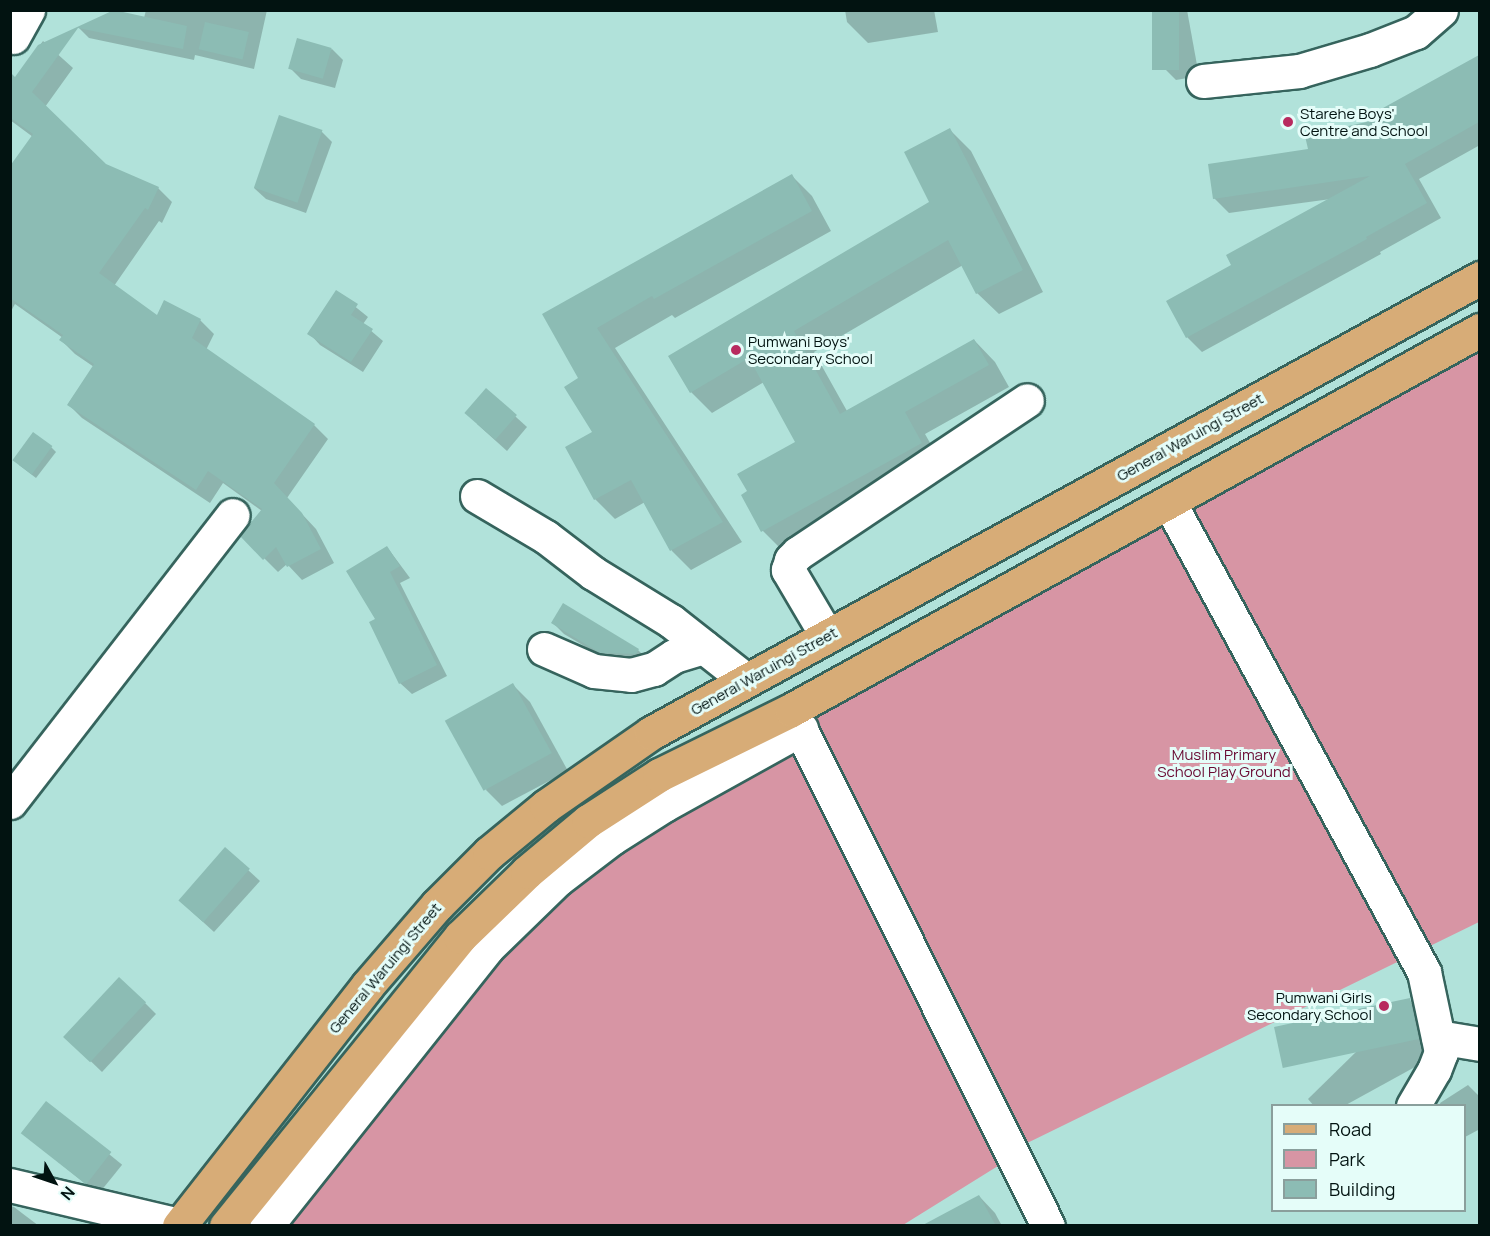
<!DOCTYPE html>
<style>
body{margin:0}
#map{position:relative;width:1490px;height:1236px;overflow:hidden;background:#b1e2da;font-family:Manrope,sans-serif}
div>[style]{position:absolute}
.green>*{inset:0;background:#d795a4}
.shadow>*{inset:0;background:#0003;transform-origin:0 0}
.building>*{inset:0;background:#8cbcb4;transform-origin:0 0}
.roads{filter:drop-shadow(2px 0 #36645d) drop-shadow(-2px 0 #36645d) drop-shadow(0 2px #36645d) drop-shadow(0 -2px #36645d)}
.minor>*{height:33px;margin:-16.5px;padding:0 16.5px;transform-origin:16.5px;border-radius:16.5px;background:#fff}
.major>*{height:33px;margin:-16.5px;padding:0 16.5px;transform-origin:16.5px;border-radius:16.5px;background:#d7ac77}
.dots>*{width:16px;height:16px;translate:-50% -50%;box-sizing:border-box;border:3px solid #e5fdf9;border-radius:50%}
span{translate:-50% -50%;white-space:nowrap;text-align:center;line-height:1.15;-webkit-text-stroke:6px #e5fdf9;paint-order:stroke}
.poi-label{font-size:15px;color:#021311}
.left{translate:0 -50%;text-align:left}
.right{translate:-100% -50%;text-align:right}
.street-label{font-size:15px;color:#021311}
.park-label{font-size:15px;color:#690931}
.frame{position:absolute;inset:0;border:12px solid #021311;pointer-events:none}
.legend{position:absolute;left:1271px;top:1104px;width:195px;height:108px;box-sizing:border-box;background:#e5fdf9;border:2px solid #8a9f9c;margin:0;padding:8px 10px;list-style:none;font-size:18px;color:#021311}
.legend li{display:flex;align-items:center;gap:12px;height:30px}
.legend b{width:30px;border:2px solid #8a9f9c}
.north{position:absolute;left:24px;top:1152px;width:60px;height:60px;-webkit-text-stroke:4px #e5fdf9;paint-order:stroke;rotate:130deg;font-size:16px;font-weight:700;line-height:24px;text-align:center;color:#021311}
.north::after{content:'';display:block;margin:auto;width:21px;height:27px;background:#021311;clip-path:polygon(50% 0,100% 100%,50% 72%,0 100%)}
</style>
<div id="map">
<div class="green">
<i style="clip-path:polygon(1479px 330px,1479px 922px,1015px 1149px,1014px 1156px,903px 1225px,268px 1226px,524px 911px,791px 710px)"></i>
</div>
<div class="shadow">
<i style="clip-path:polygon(146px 10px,267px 10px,254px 69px,195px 55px,194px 60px,89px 38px,79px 28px,144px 18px)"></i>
<i style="clip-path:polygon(845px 10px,934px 10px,938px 32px,868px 43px,847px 22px)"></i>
<i style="clip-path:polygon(1153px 10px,1187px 10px,1199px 76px,1176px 80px,1165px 69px)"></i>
<i style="clip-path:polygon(43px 41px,73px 68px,45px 107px,105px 165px,158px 188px,172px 202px,162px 223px,159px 221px,114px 286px,157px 317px,200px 320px,214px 334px,206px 350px,314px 425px,328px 439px,287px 498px,316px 529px,334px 563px,302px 580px,287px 564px,278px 572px,242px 536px,262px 511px,223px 483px,210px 503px,82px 418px,68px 404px,94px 367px,75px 354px,61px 340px,63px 338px,15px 304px,10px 313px,10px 169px,33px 137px,10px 120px,10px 86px)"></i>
<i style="clip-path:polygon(332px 49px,343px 60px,335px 88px,301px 79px,290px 68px)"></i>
<i style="clip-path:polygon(1480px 56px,1480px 145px,1419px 179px,1441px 218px,1380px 252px,1381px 254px,1202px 352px,1187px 337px,1233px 266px,1331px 199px,1229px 213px,1214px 198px,1309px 151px,1390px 118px,1385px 108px)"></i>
<i style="clip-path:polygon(950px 130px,971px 151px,1043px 292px,999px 314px,977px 293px,963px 265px,814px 352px,847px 411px,974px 340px,995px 362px,1009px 387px,925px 434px,942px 464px,784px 552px,763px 531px,749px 491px,797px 443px,764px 382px,712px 413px,691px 392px,931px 202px)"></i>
<i style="clip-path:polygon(321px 131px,332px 142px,306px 213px,266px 199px,254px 188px)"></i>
<i style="clip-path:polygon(792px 176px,812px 196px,831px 231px,675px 318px,672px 315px,615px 348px,742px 542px,691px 570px,672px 551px,645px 502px,615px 519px,595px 499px,594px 432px,580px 379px,544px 315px)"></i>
<i style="clip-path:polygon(337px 292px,368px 317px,363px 324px,383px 341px,363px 372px,320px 345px,309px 333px)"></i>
<i style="clip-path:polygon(486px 390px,527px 427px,507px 451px,477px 424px)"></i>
<i style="clip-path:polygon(51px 447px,56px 452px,36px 478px,19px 465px)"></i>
<i style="clip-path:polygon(387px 547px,410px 578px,400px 583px,447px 676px,412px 694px,400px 683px,378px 619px)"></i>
<i style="clip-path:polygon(553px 623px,638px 650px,649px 661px,613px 663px,564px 634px)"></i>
<i style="clip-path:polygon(513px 685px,530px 702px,568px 771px,502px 806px,486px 790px)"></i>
<i style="clip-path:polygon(225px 849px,260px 881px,214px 932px,191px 911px)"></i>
<i style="clip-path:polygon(1409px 1000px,1426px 1017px,1435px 1056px,1344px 1106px,1314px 1106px,1308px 1099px)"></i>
<i style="clip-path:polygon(145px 1003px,156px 1014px,102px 1072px,77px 1048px)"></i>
<i style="clip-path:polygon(1468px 1085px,1480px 1097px,1480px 1129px,1465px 1137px,1464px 1106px,1441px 1106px,1440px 1103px)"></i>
<i style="left:46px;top:1103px;width:98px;height:38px;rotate:39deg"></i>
<i style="clip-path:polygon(979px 1196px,995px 1213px,1002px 1226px,925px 1226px)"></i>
<i style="clip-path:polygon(10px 1206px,14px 1207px,39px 1226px,10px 1226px)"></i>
</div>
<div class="building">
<i style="clip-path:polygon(114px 10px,187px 26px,183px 49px,78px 28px,32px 92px,106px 164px,159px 187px,148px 210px,145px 208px,99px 273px,157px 315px,164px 300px,201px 319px,192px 338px,315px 424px,274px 483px,302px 513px,321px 549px,287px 567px,276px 547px,263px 560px,240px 536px,262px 509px,208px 471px,196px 490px,67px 405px,94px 364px,59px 340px,63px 335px,10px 298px,10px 166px,33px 134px,12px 119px,10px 122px,10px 72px,15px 77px,38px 45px)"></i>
<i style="left:1152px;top:10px;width:27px;height:60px"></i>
<i style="left:205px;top:22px;width:45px;height:28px;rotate:13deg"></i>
<i style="left:297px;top:38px;width:36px;height:32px;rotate:16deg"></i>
<i style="clip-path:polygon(1479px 55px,1479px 122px,1405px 164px,1427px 203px,1366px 237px,1367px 239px,1186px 338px,1166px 301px,1231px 265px,1226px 255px,1370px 176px,1213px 199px,1208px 164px,1308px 149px,1305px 136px,1388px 117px,1383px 108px)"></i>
<i style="left:279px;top:115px;width:46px;height:77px;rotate:19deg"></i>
<i style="clip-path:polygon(950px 128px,1023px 270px,976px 294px,948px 240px,794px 331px,840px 414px,974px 339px,989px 365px,905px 412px,922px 443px,761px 532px,741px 495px,747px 491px,737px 474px,795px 442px,749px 358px,690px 393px,668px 356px,929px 202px,904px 152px)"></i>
<i style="clip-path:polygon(792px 174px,812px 211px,654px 299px,652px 296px,597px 328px,723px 522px,670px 551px,631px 480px,594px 500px,565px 447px,592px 432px,564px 387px,578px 378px,542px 314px)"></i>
<i style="clip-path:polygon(336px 290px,358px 304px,351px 315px,373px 329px,351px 362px,307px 334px)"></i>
<i style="left:486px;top:388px;width:41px;height:33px;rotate:41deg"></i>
<i style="left:33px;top:432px;width:24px;height:35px;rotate:36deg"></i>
<i style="clip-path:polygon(387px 546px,400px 566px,390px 572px,437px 665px,399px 684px,369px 622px,375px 619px,346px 571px)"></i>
<i style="clip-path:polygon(563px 603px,639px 649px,636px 654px,600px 653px,551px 623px)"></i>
<i style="left:513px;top:683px;width:80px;height:78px;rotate:61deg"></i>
<i style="left:225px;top:847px;width:33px;height:71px;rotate:41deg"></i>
<i style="left:119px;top:977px;width:37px;height:82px;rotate:43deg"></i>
<i style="left:1410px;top:998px;width:42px;height:139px;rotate:78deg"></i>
<i style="left:46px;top:1101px;width:83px;height:41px;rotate:38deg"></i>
<i style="clip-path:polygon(979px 1195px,996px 1226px,921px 1226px)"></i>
</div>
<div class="roads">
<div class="minor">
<i style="left:13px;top:37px;width:31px;rotate:-61deg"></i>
<i style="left:1203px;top:81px;width:97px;rotate:-5.9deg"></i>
<i style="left:1299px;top:71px;width:74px;rotate:-16.5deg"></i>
<i style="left:1370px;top:50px;width:49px;rotate:-21.4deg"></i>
<i style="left:1416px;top:32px;width:33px;rotate:-41deg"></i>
<i style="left:477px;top:496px;width:80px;rotate:30.7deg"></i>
<i style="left:546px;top:537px;width:59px;rotate:37.5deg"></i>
<i style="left:593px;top:573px;width:92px;rotate:31.6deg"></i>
<i style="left:671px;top:621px;width:95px;rotate:38.2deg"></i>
<i style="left:1169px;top:502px;width:535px;rotate:61.52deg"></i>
<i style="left:1424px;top:972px;width:82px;rotate:78deg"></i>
<i style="left:1441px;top:1052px;width:19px;rotate:111deg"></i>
<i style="left:1434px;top:1070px;width:42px;rotate:120.3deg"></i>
<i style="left:827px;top:636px;width:77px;rotate:-120.6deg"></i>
<i style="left:788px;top:570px;width:10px;rotate:-73deg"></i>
<i style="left:791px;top:560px;width:10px;rotate:-45deg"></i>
<i style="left:798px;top:553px;width:275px;rotate:-33.7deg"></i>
<i style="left:544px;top:649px;width:55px;rotate:23.7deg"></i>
<i style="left:594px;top:671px;width:37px;rotate:6deg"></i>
<i style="left:631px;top:675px;width:24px;rotate:-15deg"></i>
<i style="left:654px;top:669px;width:24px;rotate:-33deg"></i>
<i style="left:674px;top:656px;width:31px;rotate:-17deg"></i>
<i style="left:791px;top:710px;width:576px;rotate:63.52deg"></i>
<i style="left:10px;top:802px;width:363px;rotate:-52.2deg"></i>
<i style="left:1438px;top:1037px;width:43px;rotate:9.5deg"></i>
<i style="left:10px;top:1185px;width:174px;rotate:13.3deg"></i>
<i style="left:266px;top:1226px;width:355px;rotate:-51.5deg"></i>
<i style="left:487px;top:948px;width:99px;rotate:-44.2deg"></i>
<i style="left:558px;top:879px;width:68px;rotate:-37.2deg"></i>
<i style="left:612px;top:838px;width:62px;rotate:-32.4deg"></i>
<i style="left:664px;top:805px;width:157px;rotate:-29deg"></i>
</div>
<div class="major">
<i style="left:179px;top:1226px;width:305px;rotate:-51.9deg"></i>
<i style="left:367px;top:986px;width:107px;rotate:-49.2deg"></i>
<i style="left:437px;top:905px;width:74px;rotate:-45deg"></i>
<i style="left:489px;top:853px;width:74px;rotate:-39.5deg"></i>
<i style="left:546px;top:806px;width:128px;rotate:-34.8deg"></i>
<i style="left:651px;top:733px;width:946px;rotate:-28.76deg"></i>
<i style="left:226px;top:1226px;width:372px;rotate:-51deg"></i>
<i style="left:460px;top:937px;width:93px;rotate:-44.1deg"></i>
<i style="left:527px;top:872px;width:80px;rotate:-39.9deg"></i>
<i style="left:588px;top:821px;width:85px;rotate:-32.9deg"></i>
<i style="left:659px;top:775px;width:147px;rotate:-26.2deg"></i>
<i style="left:791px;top:710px;width:787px;rotate:-28.88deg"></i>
</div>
</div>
<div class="dots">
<i style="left:1288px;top:122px;background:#b82b5f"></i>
<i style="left:736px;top:350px;background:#b82b5f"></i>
<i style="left:1384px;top:1006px;background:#b82b5f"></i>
</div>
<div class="poi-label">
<span class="left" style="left:1300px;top:122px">Starehe Boys'<br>Centre and School</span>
<span class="left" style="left:748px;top:350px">Pumwani Boys'<br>Secondary School</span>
<span class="right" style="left:1372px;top:1006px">Pumwani Girls<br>Secondary School</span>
</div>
<div class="street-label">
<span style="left:1190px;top:437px;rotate:-29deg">General Waruingi Street</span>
<span style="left:764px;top:671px;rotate:-29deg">General Waruingi Street</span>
<span style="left:385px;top:968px;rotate:-50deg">General Waruingi Street</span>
</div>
<div class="park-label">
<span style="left:1224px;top:763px">Muslim Primary<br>School Play Ground</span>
</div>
<div class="frame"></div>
<ul class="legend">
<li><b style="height:8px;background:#d7ac77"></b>Road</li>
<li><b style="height:16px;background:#d795a4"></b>Park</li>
<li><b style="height:16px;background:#8cbcb4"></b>Building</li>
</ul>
<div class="north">N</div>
</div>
